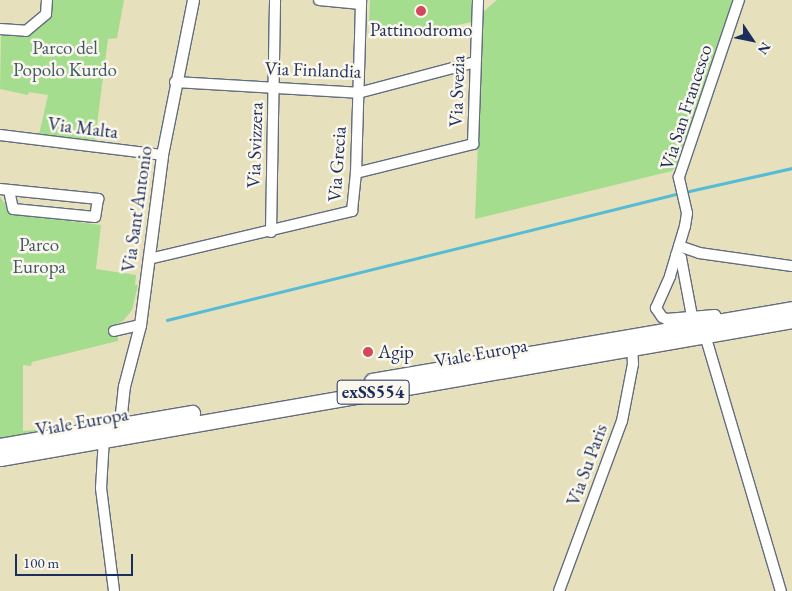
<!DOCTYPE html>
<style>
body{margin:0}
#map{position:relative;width:792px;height:591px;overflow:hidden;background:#e7e0bc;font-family:"EB Garamond",serif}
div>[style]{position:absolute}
.green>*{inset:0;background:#a5dd8e}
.stream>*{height:2.5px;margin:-1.25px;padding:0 1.25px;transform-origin:1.25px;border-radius:1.25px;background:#56bbd4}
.roads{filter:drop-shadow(1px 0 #626d7f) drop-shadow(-1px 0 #626d7f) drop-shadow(0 1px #626d7f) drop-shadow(0 -1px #626d7f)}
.minor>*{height:10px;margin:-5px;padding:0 5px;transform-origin:5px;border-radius:5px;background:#fff}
.tertiary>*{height:11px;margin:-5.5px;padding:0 5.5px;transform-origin:5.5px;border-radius:5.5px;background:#fff}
.primary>*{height:15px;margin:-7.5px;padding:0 7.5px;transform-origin:7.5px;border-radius:7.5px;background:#fff}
.dots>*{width:14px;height:14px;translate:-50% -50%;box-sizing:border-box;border:2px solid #fbf7ec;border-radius:50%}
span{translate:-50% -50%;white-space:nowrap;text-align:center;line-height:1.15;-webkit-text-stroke:5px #fbf7ec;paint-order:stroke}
.shield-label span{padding:1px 4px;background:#fbf7ec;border:1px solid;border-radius:4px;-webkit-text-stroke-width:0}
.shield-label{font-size:18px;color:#1b2f5e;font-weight:700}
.poi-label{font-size:19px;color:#1b2f5e}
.left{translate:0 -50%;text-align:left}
.park-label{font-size:19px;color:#3e5a6a}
.street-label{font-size:19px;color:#1b2f5e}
.north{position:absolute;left:727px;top:15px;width:50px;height:50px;-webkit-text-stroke:4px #fbf7ec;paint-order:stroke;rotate:124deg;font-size:14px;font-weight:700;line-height:20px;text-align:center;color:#1b2f5e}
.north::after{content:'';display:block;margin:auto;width:18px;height:22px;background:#1b2f5e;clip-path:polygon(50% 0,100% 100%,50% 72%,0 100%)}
.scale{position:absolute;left:15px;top:554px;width:118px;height:22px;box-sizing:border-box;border:2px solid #1b2f5e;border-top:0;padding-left:6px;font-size:15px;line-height:18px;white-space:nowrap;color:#1b2f5e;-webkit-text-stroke:4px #fbf7ec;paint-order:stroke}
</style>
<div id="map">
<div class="green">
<i style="clip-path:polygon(53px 0,124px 0,117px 38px,108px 39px,95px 140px,39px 135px,48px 95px,29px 92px,28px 95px,0 89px,1px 34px,28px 37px,51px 17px)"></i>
<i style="clip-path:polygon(370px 0,472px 0,471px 22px,400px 38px,380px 31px,369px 23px)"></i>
<i style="clip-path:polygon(497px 0,736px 0,682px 158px,676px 166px,672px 171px,475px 219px,483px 12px)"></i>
<i style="clip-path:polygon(0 197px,13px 214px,101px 225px,96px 269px,136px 275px,135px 285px,138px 285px,132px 310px,123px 321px,116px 324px,118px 341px,32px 362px,31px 366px,23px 365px,23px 431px,35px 430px,40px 435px,0 444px)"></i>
</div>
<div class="stream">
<i style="left:685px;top:192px;width:110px;rotate:-12.6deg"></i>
<i style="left:167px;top:320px;width:528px;rotate:-13.9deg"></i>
</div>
<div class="roads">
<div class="minor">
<i style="left:319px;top:0;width:42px;rotate:5.4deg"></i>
<i style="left:0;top:29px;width:26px;rotate:4deg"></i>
<i style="left:26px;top:31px;width:26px;rotate:-40deg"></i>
<i style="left:46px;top:14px;width:14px;rotate:-86deg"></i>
<i style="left:175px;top:82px;width:183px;rotate:3.4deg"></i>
<i style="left:358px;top:93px;width:121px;rotate:-14.8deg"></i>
<i style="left:0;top:135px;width:163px;rotate:7deg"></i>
<i style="left:356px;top:173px;width:121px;rotate:-13.9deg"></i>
<i style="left:473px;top:144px;width:144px;rotate:-88deg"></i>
<i style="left:0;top:189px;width:99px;rotate:5.8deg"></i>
<i style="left:98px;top:199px;width:18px;rotate:99deg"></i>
<i style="left:95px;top:217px;width:82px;rotate:-174.4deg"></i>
<i style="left:13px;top:209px;width:19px;rotate:-102deg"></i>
<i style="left:271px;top:232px;width:232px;rotate:-89deg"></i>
<i style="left:679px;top:246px;width:21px;rotate:19deg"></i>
<i style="left:699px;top:253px;width:94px;rotate:8deg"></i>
<i style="left:676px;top:255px;width:6px;rotate:31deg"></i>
<i style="left:681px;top:258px;width:59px;rotate:79.3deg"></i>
<i style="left:149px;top:259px;width:209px;rotate:-13.3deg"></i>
<i style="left:352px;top:211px;width:38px;rotate:-84deg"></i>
<i style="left:356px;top:173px;width:173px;rotate:-88.3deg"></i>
<i style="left:719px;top:321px;width:7px;rotate:-124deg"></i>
<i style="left:715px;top:315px;width:49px;rotate:175.3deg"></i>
<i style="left:666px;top:319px;width:4px;rotate:-153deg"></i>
<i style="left:662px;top:317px;width:11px;rotate:-124deg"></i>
<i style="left:656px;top:308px;width:35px;rotate:-66deg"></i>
<i style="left:670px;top:276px;width:52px;rotate:-73.3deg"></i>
<i style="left:685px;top:226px;width:13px;rotate:-81deg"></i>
<i style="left:687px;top:213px;width:37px;rotate:-103deg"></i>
<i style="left:679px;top:177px;width:187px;rotate:-71.3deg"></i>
<i style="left:114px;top:331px;width:27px;rotate:-13deg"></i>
<i style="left:705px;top:335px;width:267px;rotate:73.5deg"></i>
<i style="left:104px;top:438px;width:50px;rotate:93.4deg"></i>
<i style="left:101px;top:488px;width:104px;rotate:82.8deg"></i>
<i style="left:559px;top:591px;width:181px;rotate:-69.7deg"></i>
<i style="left:622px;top:421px;width:58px;rotate:-79.1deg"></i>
<i style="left:633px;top:364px;width:17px;rotate:-93deg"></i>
</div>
<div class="tertiary">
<i style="left:120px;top:423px;width:37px;rotate:-84deg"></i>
<i style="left:124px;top:386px;width:63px;rotate:-75.3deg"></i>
<i style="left:140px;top:325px;width:171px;rotate:-82.6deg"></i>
<i style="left:162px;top:155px;width:158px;rotate:-78.7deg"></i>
</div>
<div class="primary">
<i style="left:372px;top:381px;width:426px;rotate:-9.7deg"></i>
<i style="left:0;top:446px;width:195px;rotate:-9.8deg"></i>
<i style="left:0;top:458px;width:804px;rotate:-9.88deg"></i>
</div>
</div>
<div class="dots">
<i style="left:421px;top:11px;background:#d1495b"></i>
<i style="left:368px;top:352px;background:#d1495b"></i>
</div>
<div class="shield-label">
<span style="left:373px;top:392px">exSS554</span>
</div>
<div class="poi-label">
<span style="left:421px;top:30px">Pattinodromo</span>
<span class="left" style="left:378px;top:352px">Agip</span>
</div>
<div class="park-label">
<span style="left:65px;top:59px">Parco del<br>Popolo Kurdo</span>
<span style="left:39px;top:256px">Parco<br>Europa</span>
</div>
<div class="street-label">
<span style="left:313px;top:70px;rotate:2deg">Via Finlandia</span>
<span style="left:457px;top:91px;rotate:-88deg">Via Svezia</span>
<span style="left:686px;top:107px;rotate:-72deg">Via San Francesco</span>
<span style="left:83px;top:128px;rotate:7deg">Via Malta</span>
<span style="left:255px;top:145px;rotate:-88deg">Via Svizzera</span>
<span style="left:337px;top:164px;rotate:-86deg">Via Grecia</span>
<span style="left:137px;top:209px;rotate:-82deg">Via Sant'Antonio</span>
<span style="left:481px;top:353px;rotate:-10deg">Viale Europa</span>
<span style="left:82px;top:422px;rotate:-10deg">Viale Europa</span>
<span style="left:587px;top:465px;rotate:-70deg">Via Su Paris</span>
</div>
<div class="north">N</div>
<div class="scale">100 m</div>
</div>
